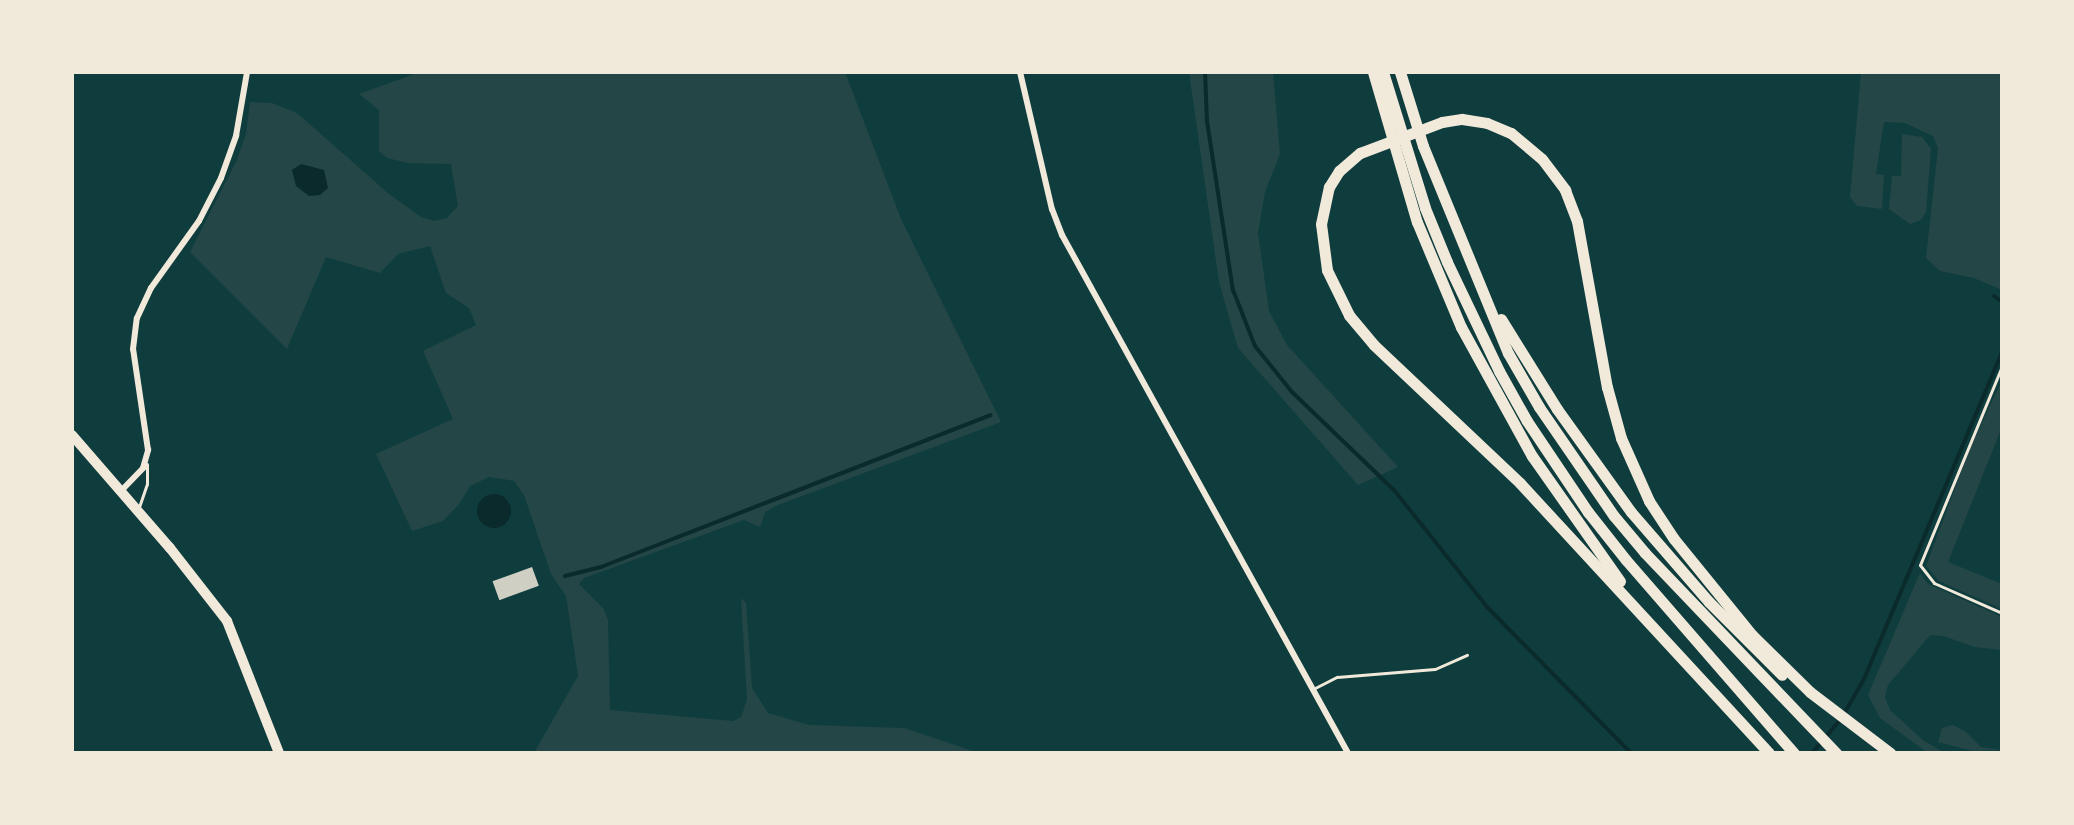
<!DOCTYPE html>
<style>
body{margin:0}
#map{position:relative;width:2074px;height:825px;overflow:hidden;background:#0f3d3e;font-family:Helvetica,sans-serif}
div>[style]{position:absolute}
.green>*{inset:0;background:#244646}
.water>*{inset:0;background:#0a2a2b}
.round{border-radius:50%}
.stream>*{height:4px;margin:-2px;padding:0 2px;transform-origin:2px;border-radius:2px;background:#0a2a2b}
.building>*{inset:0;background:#cfcfc3;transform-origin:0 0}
.service>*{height:3px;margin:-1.5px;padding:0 1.5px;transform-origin:1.5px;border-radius:1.5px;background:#f1e9da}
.minor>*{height:6px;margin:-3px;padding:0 3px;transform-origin:3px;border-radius:3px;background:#f1e9da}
.primary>*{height:10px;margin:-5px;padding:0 5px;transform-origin:5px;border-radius:5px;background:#f1e9da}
.trunk>*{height:11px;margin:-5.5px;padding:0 5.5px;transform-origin:5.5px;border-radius:5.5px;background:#f1e9da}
span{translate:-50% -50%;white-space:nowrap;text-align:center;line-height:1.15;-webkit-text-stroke:8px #f1e9da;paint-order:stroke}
.frame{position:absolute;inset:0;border:74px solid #f1e9da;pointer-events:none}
</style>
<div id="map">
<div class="green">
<i style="clip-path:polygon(420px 72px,845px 72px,901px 219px,1001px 422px,778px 505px,765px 512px,760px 527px,744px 520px,584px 578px,579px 584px,603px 608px,608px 620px,610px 710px,733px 721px,741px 717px,747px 700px,741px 598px,746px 603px,752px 688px,768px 713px,809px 725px,904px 728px,979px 753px,534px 753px,578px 676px,566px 596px,551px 574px,524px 495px,514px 481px,489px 477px,470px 486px,460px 503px,443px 521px,412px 531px,376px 454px,453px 419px,423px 351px,476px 325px,469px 308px,446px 293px,430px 246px,398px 254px,380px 273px,326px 257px,287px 349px,190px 252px,237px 160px,246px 134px,250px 102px,272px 103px,297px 113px,389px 194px,421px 217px,434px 221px,447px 218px,458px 206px,451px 164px,408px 163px,387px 158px,379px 151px,379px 110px,359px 94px)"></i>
<i style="clip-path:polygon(1189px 72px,1273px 72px,1280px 154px,1265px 192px,1258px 233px,1269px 311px,1287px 345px,1398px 467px,1358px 485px,1238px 348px,1219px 282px)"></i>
<i style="clip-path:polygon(1861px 72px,2002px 72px,2002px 290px,1974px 278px,1940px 271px,1926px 258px,1938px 148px,1933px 136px,1905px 123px,1884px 122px,1876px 174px,1884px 175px,1882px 209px,1857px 206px,1850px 197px)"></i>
<i style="clip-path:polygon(1902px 134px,1922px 137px,1931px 149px,1926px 212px,1921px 220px,1910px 224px,1889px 209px,1892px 176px,1901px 176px)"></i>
<i style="clip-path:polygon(2002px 380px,2002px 427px,1948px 562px,2002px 584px,2002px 609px,1939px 581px,1926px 566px,1970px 448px)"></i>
<i style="clip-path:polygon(1920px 573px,1928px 584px,2002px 617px,2002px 650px,1975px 647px,1943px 636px,1930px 635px,1888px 685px,1885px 697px,1890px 710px,1924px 741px,1945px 753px,1928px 753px,1880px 718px,1868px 695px)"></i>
<i style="clip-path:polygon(1953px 725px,1965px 731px,1981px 747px,2002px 750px,1973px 751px,1938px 742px,1942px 728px)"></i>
</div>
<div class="water">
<i style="clip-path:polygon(301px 164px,324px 170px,328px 188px,320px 195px,309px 196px,296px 186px,292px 170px)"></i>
<i class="round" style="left:477px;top:494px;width:34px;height:34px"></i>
</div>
<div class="stream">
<i style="left:1205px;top:72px;width:49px;rotate:87.7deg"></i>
<i style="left:1207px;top:121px;width:171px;rotate:81.3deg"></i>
<i style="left:1233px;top:290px;width:60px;rotate:68.6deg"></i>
<i style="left:1255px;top:346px;width:59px;rotate:51.2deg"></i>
<i style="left:1292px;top:392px;width:141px;rotate:43.9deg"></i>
<i style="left:1394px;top:490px;width:149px;rotate:51.5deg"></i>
<i style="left:1487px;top:607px;width:205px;rotate:45.4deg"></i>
<i style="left:1994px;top:296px;width:10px;rotate:37deg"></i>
<i style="left:565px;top:576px;width:37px;rotate:-14deg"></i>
<i style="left:601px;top:567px;width:418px;rotate:-21.3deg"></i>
<i style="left:1812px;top:753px;width:45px;rotate:-49.5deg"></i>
<i style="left:1841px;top:719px;width:46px;rotate:-60.1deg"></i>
<i style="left:1864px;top:679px;width:355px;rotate:-67.1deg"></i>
</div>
<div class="building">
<i style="left:532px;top:567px;width:20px;height:42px;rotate:70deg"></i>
</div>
<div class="service">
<i style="left:2002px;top:366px;width:215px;rotate:112.4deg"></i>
<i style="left:1920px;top:565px;width:23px;rotate:52deg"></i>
<i style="left:1934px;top:583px;width:74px;rotate:23.8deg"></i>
<i style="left:139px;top:507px;width:24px;rotate:-71deg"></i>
<i style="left:147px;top:484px;width:20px;rotate:-90deg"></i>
<i style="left:1313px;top:689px;width:27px;rotate:-27deg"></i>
<i style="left:1337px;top:677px;width:98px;rotate:-4.7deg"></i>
<i style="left:1435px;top:669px;width:35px;rotate:-24deg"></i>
</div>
<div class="minor">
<i style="left:1020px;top:72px;width:141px;rotate:76.9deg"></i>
<i style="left:1052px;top:209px;width:28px;rotate:69deg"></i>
<i style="left:1062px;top:235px;width:592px;rotate:61.1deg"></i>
<i style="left:121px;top:491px;width:32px;rotate:-46deg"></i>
<i style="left:143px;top:468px;width:19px;rotate:-74deg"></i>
<i style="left:148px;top:450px;width:102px;rotate:-98.4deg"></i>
<i style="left:133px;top:349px;width:31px;rotate:-83deg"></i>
<i style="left:137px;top:318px;width:33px;rotate:-65deg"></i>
<i style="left:151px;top:288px;width:82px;rotate:-54.4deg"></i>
<i style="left:199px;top:221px;width:48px;rotate:-62.9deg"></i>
<i style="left:221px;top:178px;width:45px;rotate:-70.3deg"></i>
<i style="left:236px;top:136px;width:65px;rotate:-80.2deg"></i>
</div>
<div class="primary">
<i style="left:72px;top:435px;width:150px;rotate:49.1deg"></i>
<i style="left:170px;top:548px;width:93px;rotate:52deg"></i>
<i style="left:227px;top:621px;width:142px;rotate:68.5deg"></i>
</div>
<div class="trunk">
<i style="left:1373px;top:72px;width:156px;rotate:73.7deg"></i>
<i style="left:1417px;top:222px;width:114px;rotate:67.3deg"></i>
<i style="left:1461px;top:327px;width:147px;rotate:61.2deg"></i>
<i style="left:1532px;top:456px;width:153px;rotate:54.9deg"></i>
<i style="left:1383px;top:72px;width:142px;rotate:72.8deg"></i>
<i style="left:1425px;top:208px;width:58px;rotate:67.8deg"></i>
<i style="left:1447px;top:262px;width:121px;rotate:64.5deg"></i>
<i style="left:1499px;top:371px;width:57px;rotate:60.8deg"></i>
<i style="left:1527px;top:421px;width:110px;rotate:56.2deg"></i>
<i style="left:1588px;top:512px;width:61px;rotate:51.6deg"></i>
<i style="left:1626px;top:560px;width:256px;rotate:49deg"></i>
<i style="left:1400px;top:72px;width:77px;rotate:72.7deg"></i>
<i style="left:1423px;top:146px;width:224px;rotate:67.7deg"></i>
<i style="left:1508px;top:353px;width:62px;rotate:60.1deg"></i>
<i style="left:1539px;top:407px;width:132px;rotate:55.5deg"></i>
<i style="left:1614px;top:516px;width:48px;rotate:50deg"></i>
<i style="left:1645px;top:553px;width:277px;rotate:46.3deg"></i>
<i style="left:1501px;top:319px;width:106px;rotate:58.1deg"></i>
<i style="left:1557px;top:409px;width:127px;rotate:54.3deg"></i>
<i style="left:1631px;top:512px;width:119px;rotate:49.1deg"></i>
<i style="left:1709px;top:602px;width:103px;rotate:45deg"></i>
<i style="left:1769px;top:753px;width:367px;rotate:-132.7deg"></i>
<i style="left:1520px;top:483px;width:201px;rotate:-136.6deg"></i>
<i style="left:1374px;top:345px;width:39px;rotate:-130deg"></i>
<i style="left:1349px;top:315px;width:50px;rotate:-116.1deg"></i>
<i style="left:1327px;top:270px;width:46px;rotate:-97.4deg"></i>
<i style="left:1321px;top:224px;width:38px;rotate:-78deg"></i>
<i style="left:1329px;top:187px;width:19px;rotate:-58deg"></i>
<i style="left:1339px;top:171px;width:28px;rotate:-41deg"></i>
<i style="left:1360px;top:153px;width:88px;rotate:-20.7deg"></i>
<i style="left:1442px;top:122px;width:20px;rotate:-9deg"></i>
<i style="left:1462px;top:119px;width:25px;rotate:9deg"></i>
<i style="left:1487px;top:123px;width:26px;rotate:23deg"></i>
<i style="left:1511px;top:133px;width:40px;rotate:40deg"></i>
<i style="left:1542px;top:159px;width:39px;rotate:53deg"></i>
<i style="left:1565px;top:190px;width:33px;rotate:69deg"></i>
<i style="left:1577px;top:221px;width:169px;rotate:79.8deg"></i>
<i style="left:1607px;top:387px;width:53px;rotate:74.6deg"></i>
<i style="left:1621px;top:438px;width:69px;rotate:66deg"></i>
<i style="left:1649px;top:501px;width:45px;rotate:56.7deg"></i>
<i style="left:1674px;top:539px;width:124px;rotate:50.9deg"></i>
<i style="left:1752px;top:635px;width:81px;rotate:44.5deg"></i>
<i style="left:1810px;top:692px;width:101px;rotate:37.3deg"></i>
</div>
<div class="frame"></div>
</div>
